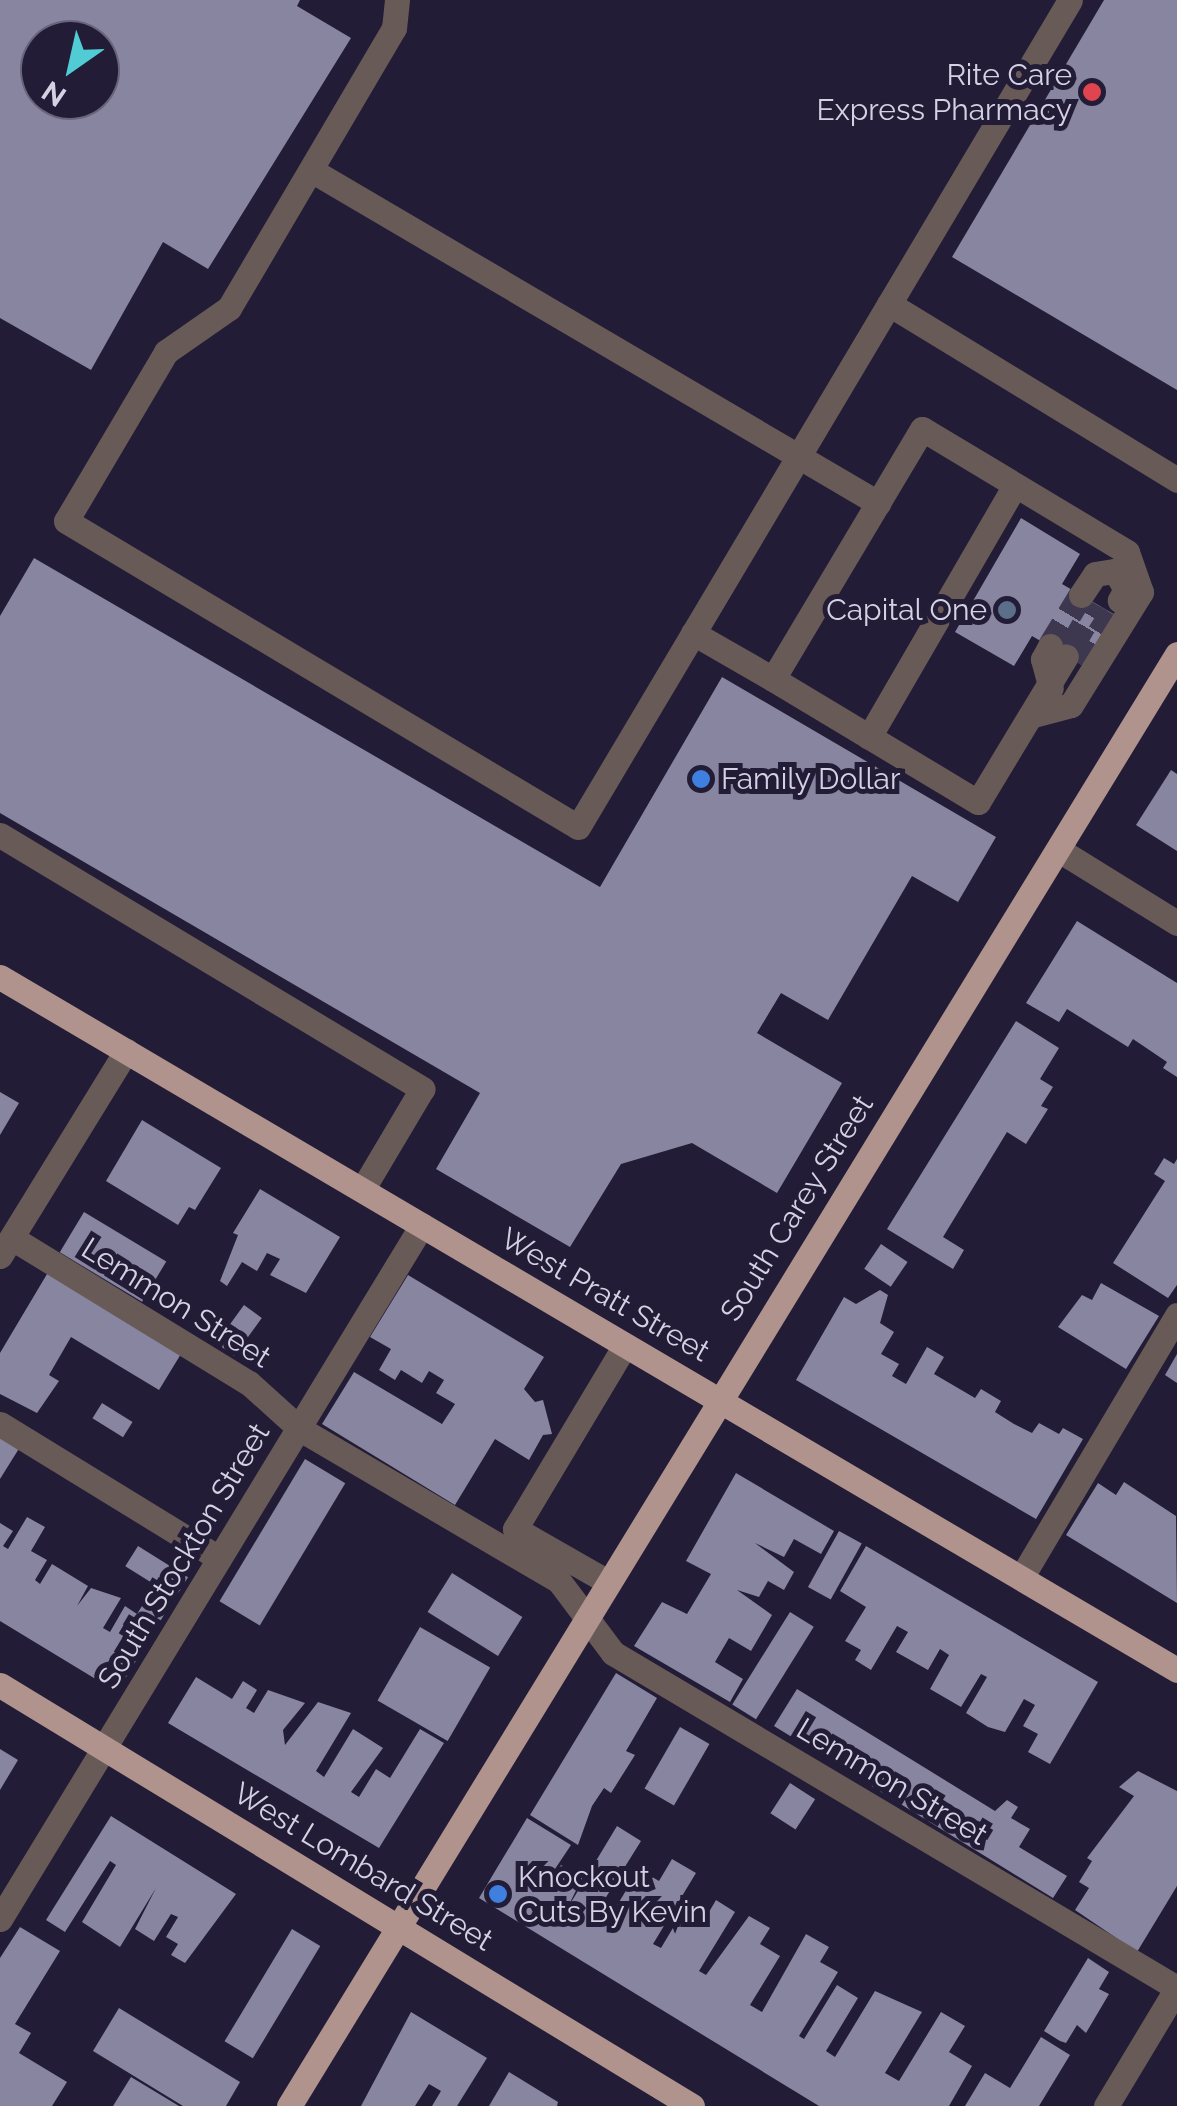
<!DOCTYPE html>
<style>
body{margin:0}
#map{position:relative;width:1177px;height:2106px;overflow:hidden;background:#221c36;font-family:Raleway,sans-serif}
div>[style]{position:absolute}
.building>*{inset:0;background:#8885a1;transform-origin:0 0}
.minor-tunnel>*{height:25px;margin-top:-12.5px;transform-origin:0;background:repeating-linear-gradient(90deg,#3d3750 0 25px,transparent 0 37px)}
.minor>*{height:25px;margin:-12.5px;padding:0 12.5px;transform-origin:12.5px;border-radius:12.5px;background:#685a57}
.major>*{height:25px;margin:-12.5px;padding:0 12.5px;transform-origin:12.5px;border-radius:12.5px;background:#b0938d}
.dots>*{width:28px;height:28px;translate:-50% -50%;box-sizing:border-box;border:5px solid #221c36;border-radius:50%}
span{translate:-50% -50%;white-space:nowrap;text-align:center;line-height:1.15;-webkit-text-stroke:10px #221c36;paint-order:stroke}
.poi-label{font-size:30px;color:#d4d1e3}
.right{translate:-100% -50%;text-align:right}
.left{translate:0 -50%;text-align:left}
.street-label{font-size:30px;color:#d4d1e3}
.north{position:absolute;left:20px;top:20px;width:100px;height:100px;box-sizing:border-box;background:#221c36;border:2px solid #69647b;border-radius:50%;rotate:214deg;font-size:28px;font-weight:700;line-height:40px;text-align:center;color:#d4d1e3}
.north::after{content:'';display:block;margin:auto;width:35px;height:45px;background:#51ccd4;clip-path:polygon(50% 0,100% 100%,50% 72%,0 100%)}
</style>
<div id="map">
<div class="building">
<i style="clip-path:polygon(evenodd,0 0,300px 0,297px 6px,351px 38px,208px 269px,163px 242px,91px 370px,0 318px,0 0,40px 40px,100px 40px,100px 100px,40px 100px,40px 40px)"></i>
<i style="clip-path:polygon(1104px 0,1177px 0,1177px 390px,952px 257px)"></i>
<i style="clip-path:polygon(1021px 518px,1080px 554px,1062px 584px,1117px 616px,1087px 668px,1032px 636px,1014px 666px,955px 632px)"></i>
<i style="clip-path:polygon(34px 558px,600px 887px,722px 677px,996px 837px,958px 902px,912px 876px,828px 1020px,781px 993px,757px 1033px,842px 1083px,777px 1193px,692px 1143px,621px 1164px,570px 1247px,436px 1169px,480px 1093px,0 813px,0 616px)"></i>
<i style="clip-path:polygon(1171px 770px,1177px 774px,1177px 851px,1136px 825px)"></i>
<i style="clip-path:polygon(1077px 921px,1177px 983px,1177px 1077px,1163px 1068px,1167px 1062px,1133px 1039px,1128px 1047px,1067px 1009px,1059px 1022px,1026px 1003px)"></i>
<i style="clip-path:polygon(1016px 1021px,1059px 1048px,1040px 1079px,1053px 1087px,1041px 1106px,1048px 1109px,1026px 1144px,1007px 1132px,943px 1237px,964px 1250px,953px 1269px,887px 1229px)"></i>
<i style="clip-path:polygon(0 1092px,19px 1103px,0 1135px)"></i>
<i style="clip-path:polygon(142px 1120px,221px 1168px,195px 1210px,189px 1207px,178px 1225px,106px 1181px)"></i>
<i style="clip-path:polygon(1164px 1158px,1174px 1164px,1177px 1159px,1177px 1285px,1168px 1298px,1113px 1263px,1165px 1181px,1154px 1174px)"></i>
<i style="clip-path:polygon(260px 1189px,340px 1237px,306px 1293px,270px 1275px,280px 1259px,267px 1253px,257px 1271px,242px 1262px,227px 1286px,220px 1281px,238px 1235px,233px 1233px)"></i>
<i style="left:84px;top:1212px;width:96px;height:47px;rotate:31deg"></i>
<i style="left:881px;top:1244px;width:32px;height:30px;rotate:34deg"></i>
<i style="clip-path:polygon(50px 1269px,184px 1349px,159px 1390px,71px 1337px,49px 1375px,59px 1381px,37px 1413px,0 1394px,0 1353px)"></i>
<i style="clip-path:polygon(408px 1275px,544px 1357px,524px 1389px,535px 1402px,543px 1400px,552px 1434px,543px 1435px,529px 1460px,495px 1439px,455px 1505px,322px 1424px,354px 1372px,442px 1424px,455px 1404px,436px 1393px,444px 1380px,429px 1371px,422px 1383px,401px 1370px,395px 1380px,379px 1370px,391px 1349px,370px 1337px)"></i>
<i style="clip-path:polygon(1101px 1283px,1159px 1316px,1126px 1369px,1058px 1327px,1082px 1295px,1092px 1300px)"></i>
<i style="clip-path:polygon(880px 1290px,888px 1295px,880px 1323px,894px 1332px,881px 1354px,899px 1364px,892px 1376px,906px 1384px,927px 1347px,944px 1357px,934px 1374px,975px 1398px,981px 1389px,1001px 1401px,995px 1412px,1014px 1424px,1032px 1433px,1039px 1423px,1059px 1434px,1063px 1428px,1083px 1439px,1036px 1519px,796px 1380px,844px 1297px,856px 1304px)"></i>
<i style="left:244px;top:1305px;width:22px;height:47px;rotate:36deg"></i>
<i style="clip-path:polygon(1177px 1354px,1177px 1383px,1165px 1375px)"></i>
<i style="left:102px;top:1403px;width:36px;height:18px;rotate:32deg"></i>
<i style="clip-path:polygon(0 1435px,20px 1447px,0 1479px)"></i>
<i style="left:305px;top:1459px;width:47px;height:166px;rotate:31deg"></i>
<i style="clip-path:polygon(736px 1473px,834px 1531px,821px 1554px,794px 1539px,784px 1557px,755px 1543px,794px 1572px,784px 1590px,768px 1581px,759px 1597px,737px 1590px,772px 1615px,751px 1651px,729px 1638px,715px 1662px,743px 1679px,730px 1702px,634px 1646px,662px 1602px,687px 1614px,711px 1574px,686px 1561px)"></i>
<i style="clip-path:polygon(1124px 1482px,1176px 1516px,1177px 1603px,1066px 1535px,1098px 1483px,1116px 1495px)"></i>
<i style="clip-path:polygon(27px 1517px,45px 1527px,31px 1551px,47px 1560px,35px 1580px,40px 1584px,52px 1564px,88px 1586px,77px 1606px,91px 1588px,121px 1598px,103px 1628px,110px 1632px,125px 1606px,137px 1614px,147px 1598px,167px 1610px,117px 1692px,0 1621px,0 1523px,13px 1531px,3px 1546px,8px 1549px)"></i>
<i style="left:839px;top:1531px;width:26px;height:64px;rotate:29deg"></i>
<i style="left:138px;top:1546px;width:59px;height:24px;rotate:32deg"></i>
<i style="clip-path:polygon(866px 1546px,1098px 1682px,1050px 1764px,1028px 1752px,1038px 1734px,1023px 1726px,1035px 1705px,1024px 1699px,1005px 1732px,988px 1727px,966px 1713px,987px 1677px,981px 1674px,961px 1707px,930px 1689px,949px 1655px,940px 1649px,928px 1670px,896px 1652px,908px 1632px,897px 1626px,871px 1670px,855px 1660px,861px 1650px,845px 1641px,866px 1607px,840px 1591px)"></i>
<i style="left:452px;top:1573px;width:83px;height:46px;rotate:32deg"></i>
<i style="left:790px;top:1612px;width:28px;height:109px;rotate:32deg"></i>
<i style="left:420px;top:1627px;width:81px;height:85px;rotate:30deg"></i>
<i style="clip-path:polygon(616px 1673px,657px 1698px,626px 1751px,635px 1755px,611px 1793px,604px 1788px,592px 1806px,578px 1845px,530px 1815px)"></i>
<i style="clip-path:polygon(196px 1677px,232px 1699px,243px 1681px,257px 1690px,246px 1708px,254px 1713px,268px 1690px,305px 1703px,283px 1730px,285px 1745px,318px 1702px,351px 1713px,316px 1771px,324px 1777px,353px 1729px,383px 1748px,351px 1792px,359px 1797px,376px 1769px,390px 1778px,420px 1729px,444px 1743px,379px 1848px,168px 1723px)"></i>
<i style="clip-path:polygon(797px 1689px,995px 1811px,1007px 1800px,1018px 1807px,1011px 1818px,1030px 1829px,1019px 1847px,1067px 1876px,1053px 1898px,774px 1726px)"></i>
<i style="left:680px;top:1727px;width:34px;height:71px;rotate:30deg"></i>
<i style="clip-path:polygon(0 1749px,18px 1760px,0 1790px)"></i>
<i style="clip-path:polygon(1138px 1771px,1177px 1791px,1177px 1886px,1137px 1952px,1075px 1910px,1089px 1888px,1079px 1882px,1092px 1861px,1087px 1858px,1134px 1796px,1119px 1787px)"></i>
<i style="left:790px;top:1783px;width:30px;height:36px;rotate:33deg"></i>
<i style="clip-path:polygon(111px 1816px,236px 1894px,185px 1963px,171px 1955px,178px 1944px,166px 1937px,178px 1917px,171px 1914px,154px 1941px,135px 1929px,156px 1888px,120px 1947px,82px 1922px,116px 1865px,110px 1861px,65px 1932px,46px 1920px)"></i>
<i style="clip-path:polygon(527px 1818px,571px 1845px,539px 1893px,561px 1865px,582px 1878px,567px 1909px,617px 1826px,641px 1841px,603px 1902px,610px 1917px,639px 1869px,659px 1881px,672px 1859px,696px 1873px,653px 1944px,661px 1948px,689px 1901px,709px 1912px,716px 1900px,735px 1912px,699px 1971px,706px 1975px,749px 1916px,770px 1928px,760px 1944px,780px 1956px,750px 2005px,762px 2012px,806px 1934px,829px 1947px,820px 1962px,838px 1972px,799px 2036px,804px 2039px,837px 1985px,858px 1998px,826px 2051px,835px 2057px,875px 1991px,922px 2012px,885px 2073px,899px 2081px,941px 2012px,965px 2026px,949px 2052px,972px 2066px,949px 2106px,819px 2106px,479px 1898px)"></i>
<i style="clip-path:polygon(20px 1927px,60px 1951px,15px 2024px,31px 2033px,19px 2053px,67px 2082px,52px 2106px,0 2106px,0 1958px)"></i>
<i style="left:292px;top:1929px;width:33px;height:131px;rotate:31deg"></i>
<i style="clip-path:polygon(1088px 1958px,1109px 1972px,1099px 1989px,1109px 1994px,1086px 2033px,1077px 2025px,1066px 2043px,1060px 2041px,1044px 2031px)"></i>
<i style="clip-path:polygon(119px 2008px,240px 2082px,226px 2106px,183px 2106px,93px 2051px)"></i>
<i style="clip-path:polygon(411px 2012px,487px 2058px,457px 2106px,432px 2106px,441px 2091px,429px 2084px,415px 2106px,361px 2106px)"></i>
<i style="clip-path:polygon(1041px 2037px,1070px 2055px,1039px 2106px,965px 2106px,985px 2073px,1010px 2088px)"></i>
<i style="clip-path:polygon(509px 2072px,558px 2102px,557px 2106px,489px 2106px)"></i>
<i style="clip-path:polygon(131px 2077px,179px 2106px,113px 2106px)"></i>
</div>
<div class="minor-tunnel">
<i style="left:1050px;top:646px;width:60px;rotate:-58.7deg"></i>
<i style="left:1071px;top:647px;width:50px;rotate:-59.8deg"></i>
<i style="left:1080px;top:664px;width:60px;rotate:-57.9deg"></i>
</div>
<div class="minor">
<i style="left:397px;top:0;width:28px;rotate:96deg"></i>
<i style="left:394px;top:28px;width:325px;rotate:120.5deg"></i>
<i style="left:229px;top:308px;width:77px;rotate:145.1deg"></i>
<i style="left:166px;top:352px;width:196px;rotate:120.6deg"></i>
<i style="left:66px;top:521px;width:596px;rotate:30.86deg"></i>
<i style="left:578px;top:827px;width:962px;rotate:-59.25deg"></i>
<i style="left:311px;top:170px;width:658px;rotate:30.43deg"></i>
<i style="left:889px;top:304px;width:338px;rotate:31.4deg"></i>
<i style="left:1081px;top:595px;width:25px;rotate:-56deg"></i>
<i style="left:1095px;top:574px;width:20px;rotate:-9deg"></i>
<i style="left:1115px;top:571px;width:21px;rotate:59deg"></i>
<i style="left:1126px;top:589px;width:13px;rotate:119deg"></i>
<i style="left:693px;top:633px;width:92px;rotate:29.9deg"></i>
<i style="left:1050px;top:646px;width:15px;rotate:118deg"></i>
<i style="left:1043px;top:659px;width:30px;rotate:75deg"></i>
<i style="left:1030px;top:716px;width:42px;rotate:-15deg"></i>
<i style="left:1071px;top:705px;width:133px;rotate:-58.2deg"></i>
<i style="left:1141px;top:592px;width:42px;rotate:-109.3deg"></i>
<i style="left:1127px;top:552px;width:239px;rotate:-149deg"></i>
<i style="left:922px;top:429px;width:291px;rotate:120.8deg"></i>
<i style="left:773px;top:679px;width:239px;rotate:31deg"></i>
<i style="left:978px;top:802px;width:170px;rotate:-58.9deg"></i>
<i style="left:869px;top:737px;width:291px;rotate:-59.9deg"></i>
<i style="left:0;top:835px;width:493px;rotate:31deg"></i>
<i style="left:422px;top:1089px;width:117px;rotate:120.7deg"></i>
<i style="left:1059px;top:850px;width:139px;rotate:31.7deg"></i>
<i style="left:12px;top:1238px;width:278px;rotate:31.5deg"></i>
<i style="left:249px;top:1383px;width:69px;rotate:42deg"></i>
<i style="left:300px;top:1429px;width:300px;rotate:30.4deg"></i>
<i style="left:559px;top:1581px;width:90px;rotate:53.1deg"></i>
<i style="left:613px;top:1653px;width:656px;rotate:30.71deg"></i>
<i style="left:0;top:1256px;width:241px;rotate:-58.4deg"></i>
<i style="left:0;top:1424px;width:257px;rotate:31.5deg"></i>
<i style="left:1021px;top:1578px;width:306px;rotate:-59.3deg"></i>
<i style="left:608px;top:1582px;width:107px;rotate:-150.3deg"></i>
<i style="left:515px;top:1529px;width:214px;rotate:-59.1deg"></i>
<i style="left:0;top:1919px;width:812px;rotate:-58.7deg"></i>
<i style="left:1106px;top:2106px;width:138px;rotate:-59deg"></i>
</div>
<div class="major">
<i style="left:0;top:977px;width:1366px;rotate:30.49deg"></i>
<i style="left:0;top:1685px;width:810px;rotate:31.32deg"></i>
<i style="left:289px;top:2106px;width:1702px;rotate:-58.55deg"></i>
</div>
<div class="dots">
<i style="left:1092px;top:92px;background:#e0444e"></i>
<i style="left:1007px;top:610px;background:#5c6f8a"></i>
<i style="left:701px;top:779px;background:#3f7fe0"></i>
<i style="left:498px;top:1894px;background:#3f7fe0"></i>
</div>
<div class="poi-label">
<span class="right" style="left:1072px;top:92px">Rite Care<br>Express Pharmacy</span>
<span class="right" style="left:987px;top:610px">Capital One</span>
<span class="left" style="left:721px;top:779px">Family Dollar</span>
<span class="left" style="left:518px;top:1894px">Knockout<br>Cuts By Kevin</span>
</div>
<div class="street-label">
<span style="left:797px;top:1208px;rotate:-58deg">South Carey Street</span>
<span style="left:605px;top:1295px;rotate:30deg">West Pratt Street</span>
<span style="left:176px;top:1303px;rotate:32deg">Lemmon Street</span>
<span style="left:184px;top:1556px;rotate:-59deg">South Stockton Street</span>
<span style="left:892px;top:1782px;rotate:31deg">Lemmon Street</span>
<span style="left:363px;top:1867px;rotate:31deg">West Lombard Street</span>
</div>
<div class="north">N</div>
</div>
